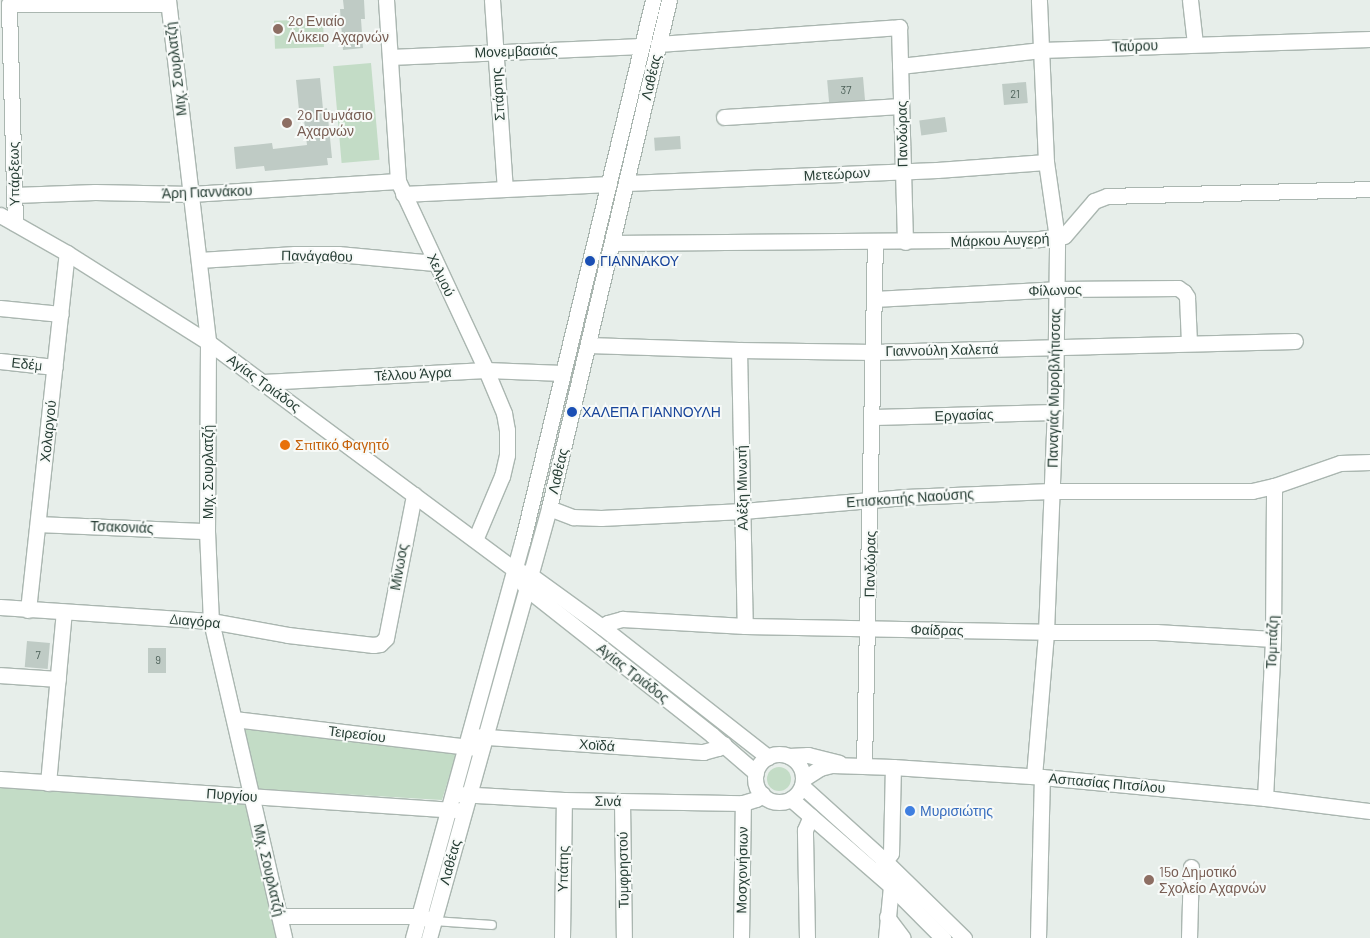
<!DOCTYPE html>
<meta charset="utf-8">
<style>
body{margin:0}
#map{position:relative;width:1370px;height:938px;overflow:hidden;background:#e7eeea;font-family:Barlow,sans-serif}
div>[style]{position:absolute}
.green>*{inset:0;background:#c3dcc6;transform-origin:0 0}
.round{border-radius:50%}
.building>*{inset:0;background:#bfcbc5;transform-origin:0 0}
.roads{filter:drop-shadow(1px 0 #aab6b0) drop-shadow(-1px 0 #aab6b0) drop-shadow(0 1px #aab6b0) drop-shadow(0 -1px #aab6b0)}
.lane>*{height:8px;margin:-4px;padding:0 4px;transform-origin:4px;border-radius:4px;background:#fff}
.street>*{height:15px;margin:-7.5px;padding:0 7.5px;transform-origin:7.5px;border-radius:7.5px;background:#fff}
.secondary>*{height:15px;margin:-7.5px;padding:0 7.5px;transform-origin:7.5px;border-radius:7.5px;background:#fff}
.secondary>.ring{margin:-7.5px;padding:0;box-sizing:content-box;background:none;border:15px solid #fff;border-radius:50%}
.dots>*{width:14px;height:14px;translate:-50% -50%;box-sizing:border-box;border:2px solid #f7faf8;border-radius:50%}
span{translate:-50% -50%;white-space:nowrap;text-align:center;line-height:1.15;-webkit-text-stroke:4px #f7faf8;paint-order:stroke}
.number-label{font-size:11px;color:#4d6159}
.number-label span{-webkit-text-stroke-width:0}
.education-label{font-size:14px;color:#785e54}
.left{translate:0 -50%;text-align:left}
.street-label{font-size:14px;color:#273e35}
.transit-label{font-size:14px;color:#164399}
.food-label{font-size:14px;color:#c56008}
.shop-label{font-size:14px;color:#366cbe}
</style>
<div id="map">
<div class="green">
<i style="left:323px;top:19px;width:28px;height:49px;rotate:88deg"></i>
<i style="left:371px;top:63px;width:97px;height:38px;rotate:85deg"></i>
<i style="clip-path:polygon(243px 726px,457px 751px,442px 800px,258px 789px)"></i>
<i class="round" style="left:767px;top:767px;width:24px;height:24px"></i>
<i style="clip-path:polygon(0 787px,246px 803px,276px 938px,0 938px)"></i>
</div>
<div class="building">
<i style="clip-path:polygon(343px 0,364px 0,365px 19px,361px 19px,363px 48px,343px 50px,340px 9px,344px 9px)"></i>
<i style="left:863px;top:77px;width:23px;height:36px;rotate:85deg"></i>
<i style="clip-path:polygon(320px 78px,323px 109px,327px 108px,332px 158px,327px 158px,328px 165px,265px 171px,264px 166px,236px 169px,234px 147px,272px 143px,273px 149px,307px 145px,304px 120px,300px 120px,296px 80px)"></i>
<i style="left:1026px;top:82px;width:21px;height:24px;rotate:85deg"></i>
<i style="left:945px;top:117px;width:15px;height:26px;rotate:82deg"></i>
<i style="left:680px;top:136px;width:13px;height:26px;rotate:86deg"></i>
<i style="left:27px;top:641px;width:23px;height:26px;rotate:5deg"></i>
<i style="left:148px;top:648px;width:18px;height:25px"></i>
</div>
<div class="roads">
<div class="lane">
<i style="left:434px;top:921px;width:58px;rotate:3.9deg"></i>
</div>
<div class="street">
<i style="left:168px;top:0;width:344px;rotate:83.3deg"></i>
<i style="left:208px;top:342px;width:189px;rotate:90.3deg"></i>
<i style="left:207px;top:531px;width:90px;rotate:87.5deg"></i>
<i style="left:211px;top:621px;width:325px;rotate:77deg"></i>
<i style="left:386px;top:0;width:181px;rotate:86.2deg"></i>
<i style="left:398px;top:181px;width:208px;rotate:65deg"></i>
<i style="left:486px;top:370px;width:47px;rotate:67.3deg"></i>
<i style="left:504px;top:413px;width:17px;rotate:80deg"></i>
<i style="left:507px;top:430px;width:25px;rotate:90deg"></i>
<i style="left:507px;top:455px;width:22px;rotate:103deg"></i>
<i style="left:502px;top:476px;width:69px;rotate:112.9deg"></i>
<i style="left:492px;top:0;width:189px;rotate:86.1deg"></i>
<i style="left:1190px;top:0;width:44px;rotate:83.5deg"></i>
<i style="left:658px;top:44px;width:242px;rotate:-4deg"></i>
<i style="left:899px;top:27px;width:215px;rotate:88.4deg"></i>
<i style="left:390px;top:57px;width:252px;rotate:-2.5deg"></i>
<i style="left:900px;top:66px;width:142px;rotate:-6.5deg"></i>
<i style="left:1041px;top:50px;width:329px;rotate:-1.9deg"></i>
<i style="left:724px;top:117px;width:177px;rotate:-3.6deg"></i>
<i style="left:627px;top:183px;width:310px;rotate:-2.4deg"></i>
<i style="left:937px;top:170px;width:109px;rotate:-4.2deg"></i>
<i style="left:403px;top:194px;width:206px;rotate:-2.8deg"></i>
<i style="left:14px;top:195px;width:81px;rotate:-2.1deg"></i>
<i style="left:95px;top:192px;width:96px;rotate:1.2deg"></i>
<i style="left:191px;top:194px;width:207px;rotate:-3.6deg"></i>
<i style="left:15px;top:223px;width:219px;rotate:-91.6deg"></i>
<i style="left:9px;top:4px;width:159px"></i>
<i style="left:612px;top:243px;width:427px;rotate:-0.5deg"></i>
<i style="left:1039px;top:239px;width:25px;rotate:-7deg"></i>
<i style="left:1064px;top:236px;width:46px;rotate:-49.4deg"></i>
<i style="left:1094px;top:201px;width:14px;rotate:-21deg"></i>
<i style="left:1107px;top:196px;width:263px;rotate:-1.5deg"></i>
<i style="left:199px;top:260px;width:96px;rotate:-3.6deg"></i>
<i style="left:295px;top:254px;width:43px"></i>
<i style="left:338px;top:254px;width:97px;rotate:5.3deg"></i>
<i style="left:874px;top:299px;width:182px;rotate:-3.1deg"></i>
<i style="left:1056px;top:289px;width:122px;rotate:-0.5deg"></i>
<i style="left:1178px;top:288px;width:7px;rotate:34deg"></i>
<i style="left:1184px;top:292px;width:6px;rotate:59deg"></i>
<i style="left:1187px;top:297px;width:45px;rotate:87.5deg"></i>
<i style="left:0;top:308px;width:61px;rotate:5.6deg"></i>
<i style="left:588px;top:345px;width:151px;rotate:1.9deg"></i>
<i style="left:739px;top:350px;width:135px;rotate:0.8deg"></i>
<i style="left:874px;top:352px;width:421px;rotate:-1.5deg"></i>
<i style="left:739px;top:350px;width:276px;rotate:88.8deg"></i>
<i style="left:0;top:361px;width:55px;rotate:6.2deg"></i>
<i style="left:263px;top:382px;width:223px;rotate:-3.1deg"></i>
<i style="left:486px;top:370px;width:77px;rotate:2.2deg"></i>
<i style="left:873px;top:417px;width:182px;rotate:-1.6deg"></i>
<i style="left:549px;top:508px;width:26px;rotate:21deg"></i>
<i style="left:573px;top:517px;width:28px;rotate:2deg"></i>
<i style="left:601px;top:518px;width:142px;rotate:-2.8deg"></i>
<i style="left:743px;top:511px;width:163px;rotate:-4.9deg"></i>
<i style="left:905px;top:497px;width:146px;rotate:-2.4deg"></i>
<i style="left:1051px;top:491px;width:201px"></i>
<i style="left:1252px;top:491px;width:23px;rotate:-13deg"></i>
<i style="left:1274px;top:486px;width:70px;rotate:-19.2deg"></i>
<i style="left:1340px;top:463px;width:30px;rotate:-2deg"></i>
<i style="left:38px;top:524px;width:169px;rotate:2.4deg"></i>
<i style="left:0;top:607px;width:211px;rotate:3.8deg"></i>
<i style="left:211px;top:621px;width:78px;rotate:10.3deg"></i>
<i style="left:288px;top:635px;width:86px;rotate:6.7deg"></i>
<i style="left:373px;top:645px;width:7px;rotate:-8deg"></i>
<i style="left:380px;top:644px;width:8px;rotate:-45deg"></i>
<i style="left:386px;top:638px;width:146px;rotate:-78.9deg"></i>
<i style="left:28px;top:610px;width:359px;rotate:-83.8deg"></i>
<i style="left:602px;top:627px;width:7px;rotate:-34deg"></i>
<i style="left:608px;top:623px;width:15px;rotate:-16deg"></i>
<i style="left:622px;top:619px;width:123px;rotate:3.3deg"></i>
<i style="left:745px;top:626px;width:301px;rotate:1.1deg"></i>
<i style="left:1046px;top:632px;width:110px"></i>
<i style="left:1156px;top:632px;width:117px;rotate:3.4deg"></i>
<i style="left:0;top:675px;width:58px;rotate:3.9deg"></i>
<i style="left:234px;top:719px;width:247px;rotate:6.8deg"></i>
<i style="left:473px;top:736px;width:231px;rotate:4deg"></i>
<i style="left:703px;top:752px;width:16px;rotate:-15deg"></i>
<i style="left:718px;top:748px;width:7px;rotate:-34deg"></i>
<i style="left:789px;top:756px;width:19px;rotate:-3deg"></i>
<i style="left:808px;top:755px;width:32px;rotate:14deg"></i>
<i style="left:864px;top:765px;width:523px;rotate:-88.8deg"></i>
<i style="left:1034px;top:776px;width:144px;rotate:-85.2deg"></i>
<i style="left:1046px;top:632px;width:220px;rotate:-87.7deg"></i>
<i style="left:1055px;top:412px;width:174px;rotate:-89.3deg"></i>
<i style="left:1057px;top:238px;width:77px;rotate:-98.2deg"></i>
<i style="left:1046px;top:162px;width:162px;rotate:-92.5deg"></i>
<i style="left:0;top:779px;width:465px;rotate:3.9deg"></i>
<i style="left:803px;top:779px;width:20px;rotate:-33deg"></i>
<i style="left:820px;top:768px;width:12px;rotate:-14deg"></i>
<i style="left:832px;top:765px;width:61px;rotate:1.9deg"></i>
<i style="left:893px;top:767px;width:149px;rotate:3.8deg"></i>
<i style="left:1042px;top:777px;width:224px;rotate:5.4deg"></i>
<i style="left:1265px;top:798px;width:106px;rotate:7.1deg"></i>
<i style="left:48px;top:783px;width:172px;rotate:-84.7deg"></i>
<i style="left:457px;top:794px;width:107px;rotate:3.2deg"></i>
<i style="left:564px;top:800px;width:179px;rotate:1deg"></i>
<i style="left:743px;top:803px;width:14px;rotate:-17deg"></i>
<i style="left:756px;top:799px;width:8px;rotate:-40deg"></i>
<i style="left:1265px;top:798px;width:159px;rotate:-87.1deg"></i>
<i style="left:1273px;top:639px;width:153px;rotate:-89.6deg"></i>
<i style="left:622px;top:801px;width:137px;rotate:89.2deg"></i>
<i style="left:878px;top:871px;width:22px;rotate:-54deg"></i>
<i style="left:891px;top:853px;width:86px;rotate:-88.7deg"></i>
<i style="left:279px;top:916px;width:140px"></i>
<i style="left:419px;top:916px;width:13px;rotate:18deg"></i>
<i style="left:887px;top:917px;width:26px;rotate:53deg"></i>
<i style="left:562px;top:938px;width:138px;rotate:-89.2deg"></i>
<i style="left:741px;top:938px;width:135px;rotate:-89.2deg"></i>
<i style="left:807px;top:938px;width:108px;rotate:-91.1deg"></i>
<i style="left:805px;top:830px;width:15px;rotate:-67deg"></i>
<i style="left:886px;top:938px;width:52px;rotate:-84.5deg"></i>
<i style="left:1038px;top:938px;width:161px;rotate:-88.6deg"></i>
<i style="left:1189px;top:938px;width:71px;rotate:-88.4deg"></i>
</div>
<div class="secondary">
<i style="left:0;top:215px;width:77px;rotate:29.6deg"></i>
<i style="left:67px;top:253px;width:167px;rotate:32.3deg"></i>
<i style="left:208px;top:342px;width:382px;rotate:36.6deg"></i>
<i style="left:515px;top:570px;width:15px;rotate:16deg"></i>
<i style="left:529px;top:574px;width:90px;rotate:36deg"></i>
<i style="left:602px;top:627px;width:211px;rotate:38.1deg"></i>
<i style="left:522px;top:582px;width:7px;rotate:56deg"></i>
<i style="left:526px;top:588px;width:237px;rotate:38.3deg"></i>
<i style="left:712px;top:735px;width:58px;rotate:40.8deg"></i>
<i class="ring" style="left:755px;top:754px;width:33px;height:33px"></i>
<i style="left:802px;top:786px;width:113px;rotate:42.1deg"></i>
<i style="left:886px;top:862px;width:109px;rotate:44.3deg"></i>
<i style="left:791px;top:799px;width:133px;rotate:41deg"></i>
<i style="left:891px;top:886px;width:74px;rotate:45deg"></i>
<i style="left:413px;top:938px;width:410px;rotate:-74.6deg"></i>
<i style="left:522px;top:543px;width:559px;rotate:-76.44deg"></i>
<i style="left:429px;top:938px;width:446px;rotate:-74.4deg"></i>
<i style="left:549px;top:508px;width:522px;rotate:-76.71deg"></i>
</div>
</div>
<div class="dots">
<i style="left:278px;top:29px;background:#8d6e63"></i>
<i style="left:287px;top:123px;background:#8d6e63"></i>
<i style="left:590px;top:261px;background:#1a4fb4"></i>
<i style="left:572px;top:412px;background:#1a4fb4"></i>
<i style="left:285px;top:445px;background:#e8710a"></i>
<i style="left:910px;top:811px;background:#3f7fe0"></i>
<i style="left:1149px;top:880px;background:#8d6e63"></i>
</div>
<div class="number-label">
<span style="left:846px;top:90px">37</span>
<span style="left:1015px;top:94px">21</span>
<span style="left:38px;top:655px">7</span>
<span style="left:158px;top:660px">9</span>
</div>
<div class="education-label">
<span class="left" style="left:288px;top:29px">2ο Ενιαίο<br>Λύκειο Αχαρνών</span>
<span class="left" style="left:297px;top:123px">2ο Γυμνάσιο<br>Αχαρνών</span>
<span class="left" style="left:1159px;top:880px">15ο Δημοτικό<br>Σχολείο Αχαρνών</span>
</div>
<div class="street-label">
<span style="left:1135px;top:46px;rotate:-2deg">Ταύρου</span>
<span style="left:516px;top:51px;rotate:-2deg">Μονεμβασιάς</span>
<span style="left:176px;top:69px;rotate:-97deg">Μιχ. Σουρλατζή</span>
<span style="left:651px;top:77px;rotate:-77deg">Λαθέας</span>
<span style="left:498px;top:94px;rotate:-94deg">Σπάρτης</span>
<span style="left:902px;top:134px;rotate:-91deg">Πανδώρας</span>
<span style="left:14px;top:174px;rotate:-91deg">Υπάρξεως</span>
<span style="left:837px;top:174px;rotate:-3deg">Μετεώρων</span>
<span style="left:207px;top:192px;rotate:-2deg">Άρη Γιαννάκου</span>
<span style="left:1000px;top:240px;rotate:-2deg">Μάρκου Αυγερή</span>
<span style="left:317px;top:256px;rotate:1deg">Πανάγαθου</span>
<span style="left:441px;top:275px;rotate:65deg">Χελμού</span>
<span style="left:1055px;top:290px;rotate:-2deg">Φίλωνος</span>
<span style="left:942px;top:350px;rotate:-1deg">Γιαννούλη Χαλεπά</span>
<span style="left:27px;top:364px;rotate:6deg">Εδέμ</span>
<span style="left:413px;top:374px;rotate:-3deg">Τέλλου Άγρα</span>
<span style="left:264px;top:383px;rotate:36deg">Αγίας Τριάδος</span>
<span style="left:1054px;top:388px;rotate:-89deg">Παναγιάς Μυροβλήτισσας</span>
<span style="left:964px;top:415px;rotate:-2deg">Εργασίας</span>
<span style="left:48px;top:431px;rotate:-84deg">Χολαργού</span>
<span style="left:558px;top:471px;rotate:-77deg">Λαθέας</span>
<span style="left:208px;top:472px;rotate:-90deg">Μιχ. Σουρλατζή</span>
<span style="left:742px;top:488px;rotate:-91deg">Αλέξη Μινωτή</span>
<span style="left:910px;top:498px;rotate:-4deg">Επισκοπής Ναούσης</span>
<span style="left:122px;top:527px;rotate:2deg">Τσακονιάς</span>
<span style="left:870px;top:564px;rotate:-89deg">Πανδώρας</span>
<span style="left:399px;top:567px;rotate:-80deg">Μίνωος</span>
<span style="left:195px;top:621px;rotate:5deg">Διαγόρα</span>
<span style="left:937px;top:630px;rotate:1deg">Φαίδρας</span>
<span style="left:1272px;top:642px;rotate:-88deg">Τομπάζη</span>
<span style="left:633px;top:673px;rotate:38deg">Αγίας Τριάδος</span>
<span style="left:357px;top:734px;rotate:7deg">Τειρεσίου</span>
<span style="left:597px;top:745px;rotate:4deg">Χοϊδά</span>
<span style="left:1107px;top:783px;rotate:5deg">Ασπασίας Πιτσίλου</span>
<span style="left:232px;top:795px;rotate:4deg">Πυργίου</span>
<span style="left:608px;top:801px;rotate:1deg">Σινά</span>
<span style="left:450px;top:862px;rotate:-75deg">Λαθέας</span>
<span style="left:563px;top:869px;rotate:-89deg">Υπάτης</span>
<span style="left:269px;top:870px;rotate:77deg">Μιχ. Σουρλατζή</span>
<span style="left:623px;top:870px;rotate:-91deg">Τυμφρηστού</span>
<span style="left:742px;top:870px;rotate:-89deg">Μοσχονήσιων</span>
</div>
<div class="transit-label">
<span class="left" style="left:600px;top:261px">ΓΙΑΝΝΑΚΟΥ</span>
<span class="left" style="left:582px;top:412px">ΧΑΛΕΠΑ ΓΙΑΝΝΟΥΛΗ</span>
</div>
<div class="food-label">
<span class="left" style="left:295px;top:445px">Σπιτικό Φαγητό</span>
</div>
<div class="shop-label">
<span class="left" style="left:920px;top:811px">Μυρισιώτης</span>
</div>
</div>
